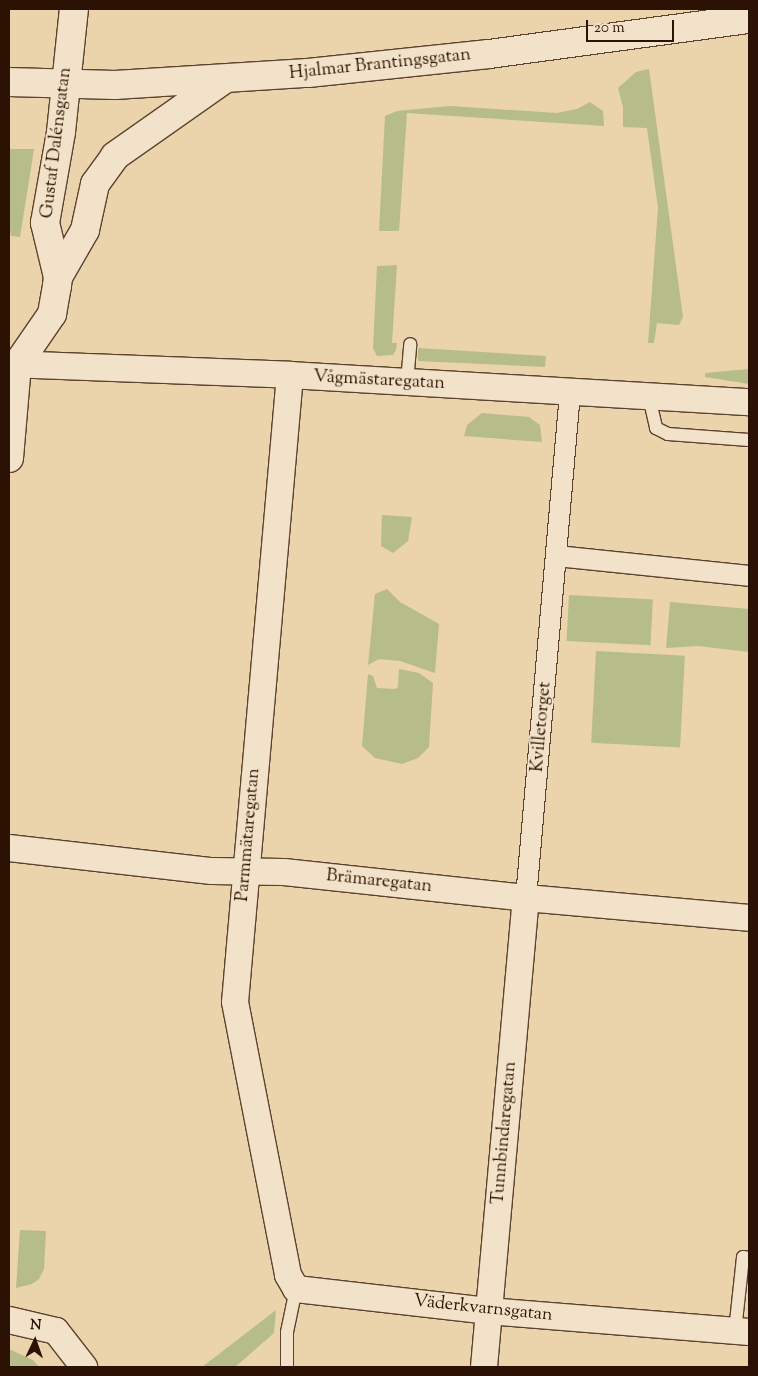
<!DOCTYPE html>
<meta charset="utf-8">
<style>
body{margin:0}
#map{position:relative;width:758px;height:1376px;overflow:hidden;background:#ebd3ac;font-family:"Sorts Mill Goudy",serif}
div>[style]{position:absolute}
.green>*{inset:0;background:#b6bc8a;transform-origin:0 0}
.roads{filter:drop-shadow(1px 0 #5c422e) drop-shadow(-1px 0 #5c422e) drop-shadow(0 1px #5c422e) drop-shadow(0 -1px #5c422e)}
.service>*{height:12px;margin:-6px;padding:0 6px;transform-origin:6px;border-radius:6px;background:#f2e2c9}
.pedestrian>*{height:20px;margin:-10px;padding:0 10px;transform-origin:10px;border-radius:10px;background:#f2e2c9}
.minor>*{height:26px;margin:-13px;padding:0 13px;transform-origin:13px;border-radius:13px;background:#f2e2c9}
.tertiary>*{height:28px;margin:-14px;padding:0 14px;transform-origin:14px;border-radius:14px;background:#f2e2c9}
.secondary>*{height:28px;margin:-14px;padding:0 14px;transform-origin:14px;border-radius:14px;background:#f2e2c9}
span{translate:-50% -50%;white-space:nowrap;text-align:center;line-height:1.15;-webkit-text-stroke:4px #f2e2c9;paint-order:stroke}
.street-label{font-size:18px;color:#2c1204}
.frame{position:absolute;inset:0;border:10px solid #2c1204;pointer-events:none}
.north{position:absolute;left:10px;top:1316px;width:50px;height:50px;-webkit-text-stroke:4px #f2e2c9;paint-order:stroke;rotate:3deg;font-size:14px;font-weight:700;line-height:20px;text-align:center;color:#2c1204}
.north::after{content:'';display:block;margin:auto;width:18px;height:22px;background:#2c1204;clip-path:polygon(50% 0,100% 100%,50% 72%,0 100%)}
.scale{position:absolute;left:586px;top:20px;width:88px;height:22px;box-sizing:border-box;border:2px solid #2c1204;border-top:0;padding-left:6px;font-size:15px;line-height:18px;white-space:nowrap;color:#2c1204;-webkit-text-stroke:4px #f2e2c9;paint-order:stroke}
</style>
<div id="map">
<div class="green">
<i style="clip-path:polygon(649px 69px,683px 317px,679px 325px,657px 323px,654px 343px,648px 343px,658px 208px,647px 128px,623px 127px,623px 107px,618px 88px,636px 72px)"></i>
<i style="clip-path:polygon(590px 102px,603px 111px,604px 126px,407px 113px,399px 231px,379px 231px,385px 116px,397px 111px,450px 106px,557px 113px,577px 109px)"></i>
<i style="clip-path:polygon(9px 149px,34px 149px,20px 237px,11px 236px,9px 224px)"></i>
<i style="clip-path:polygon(397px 265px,392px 343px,397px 343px,396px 350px,393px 355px,377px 356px,373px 348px,377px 266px)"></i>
<i style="clip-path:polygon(418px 348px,546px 356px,545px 367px,418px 361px)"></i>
<i style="clip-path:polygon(749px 369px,749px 384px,705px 377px,705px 373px)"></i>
<i style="clip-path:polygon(482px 413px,529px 417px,540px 425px,542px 442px,464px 436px,467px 425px)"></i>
<i style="clip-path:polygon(382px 515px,412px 517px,408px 541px,393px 553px,381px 546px)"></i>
<i style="clip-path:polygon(387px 589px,400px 602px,439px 624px,435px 673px,400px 661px,379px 659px,368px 665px,375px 594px)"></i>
<i style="left:569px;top:595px;width:84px;height:46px;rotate:3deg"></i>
<i style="clip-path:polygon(670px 602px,749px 609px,749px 652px,698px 646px,666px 648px)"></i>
<i style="left:596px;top:651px;width:89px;height:92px;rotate:3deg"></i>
<i style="clip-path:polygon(399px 669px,419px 673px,433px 683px,429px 747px,418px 758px,402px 764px,375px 758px,362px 746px,368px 674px,373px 676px,377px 688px,395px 689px,398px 687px)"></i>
<i style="clip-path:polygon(20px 1230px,46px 1231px,44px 1269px,39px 1279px,32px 1284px,16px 1288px)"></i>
<i style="clip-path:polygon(276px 1310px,274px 1333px,235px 1367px,202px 1367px)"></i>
<i style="clip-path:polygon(9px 1349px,33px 1360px,39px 1367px,9px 1367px)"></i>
</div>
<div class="roads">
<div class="service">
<i style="left:407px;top:382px;width:38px;rotate:-85deg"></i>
<i style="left:649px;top:397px;width:32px;rotate:77deg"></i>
<i style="left:656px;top:428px;width:13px;rotate:27deg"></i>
<i style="left:668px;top:434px;width:81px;rotate:4.2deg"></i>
<i style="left:735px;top:1331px;width:74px;rotate:-83.8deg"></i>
<i style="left:743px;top:1257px;width:6px;rotate:9deg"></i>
<i style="left:287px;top:1367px;width:35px;rotate:-90deg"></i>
<i style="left:287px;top:1332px;width:44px;rotate:-78.2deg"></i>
</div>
<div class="pedestrian">
<i style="left:557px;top:556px;width:193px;rotate:5.9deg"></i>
<i style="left:526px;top:898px;width:507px;rotate:-85.02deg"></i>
</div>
<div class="minor">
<i style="left:9px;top:364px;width:281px;rotate:2.2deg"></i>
<i style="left:290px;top:375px;width:460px;rotate:3.4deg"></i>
<i style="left:290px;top:375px;width:629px;rotate:95.01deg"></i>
<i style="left:235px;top:1002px;width:278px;rotate:79deg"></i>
<i style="left:288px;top:1275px;width:16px;rotate:60deg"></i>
<i style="left:296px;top:1289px;width:193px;rotate:6.5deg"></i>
<i style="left:488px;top:1311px;width:262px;rotate:4.6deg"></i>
<i style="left:9px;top:848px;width:204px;rotate:6.5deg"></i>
<i style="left:212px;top:871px;width:72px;rotate:0.8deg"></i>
<i style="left:284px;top:872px;width:243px;rotate:6.1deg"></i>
<i style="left:526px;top:898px;width:224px;rotate:5.1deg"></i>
<i style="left:9px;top:1320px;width:48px;rotate:13.2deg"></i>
<i style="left:56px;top:1331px;width:46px;rotate:52.1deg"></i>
<i style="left:484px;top:1367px;width:471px;rotate:-84.9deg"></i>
</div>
<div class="tertiary">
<i style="left:58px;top:277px;width:54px;rotate:-60.1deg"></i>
<i style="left:85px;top:230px;width:47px;rotate:-77.7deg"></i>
<i style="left:95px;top:184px;width:34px;rotate:-54deg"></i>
<i style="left:115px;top:156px;width:132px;rotate:-35.1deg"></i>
<i style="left:17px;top:365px;width:62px;rotate:-55.5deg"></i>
<i style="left:52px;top:314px;width:28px;rotate:-80deg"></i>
<i style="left:57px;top:286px;width:9px;rotate:-84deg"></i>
<i style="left:58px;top:277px;width:56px;rotate:-103.5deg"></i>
<i style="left:45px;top:223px;width:92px;rotate:-80deg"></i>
<i style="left:61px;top:132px;width:124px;rotate:-84deg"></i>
<i style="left:9px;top:458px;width:93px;rotate:-85.1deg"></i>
</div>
<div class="secondary">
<i style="left:9px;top:82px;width:106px;rotate:1.6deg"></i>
<i style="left:115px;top:85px;width:193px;rotate:-3.6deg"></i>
<i style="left:308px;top:73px;width:182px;rotate:-6deg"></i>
<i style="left:489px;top:54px;width:262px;rotate:-7.7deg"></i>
</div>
</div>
<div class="street-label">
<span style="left:380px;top:65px;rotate:-6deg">Hjalmar Brantingsgatan</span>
<span style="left:57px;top:143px;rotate:-83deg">Gustaf Dalénsgatan</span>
<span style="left:379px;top:381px;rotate:3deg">Vågmästaregatan</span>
<span style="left:542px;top:727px;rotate:-85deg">Kvilletorget</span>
<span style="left:249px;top:835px;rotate:-85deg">Parmmätaregatan</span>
<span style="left:379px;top:882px;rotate:6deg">Brämaregatan</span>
<span style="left:505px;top:1133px;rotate:-85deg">Tunnbindaregatan</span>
<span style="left:483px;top:1309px;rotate:6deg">Väderkvarnsgatan</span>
</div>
<div class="frame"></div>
<div class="north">N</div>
<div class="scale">20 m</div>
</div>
